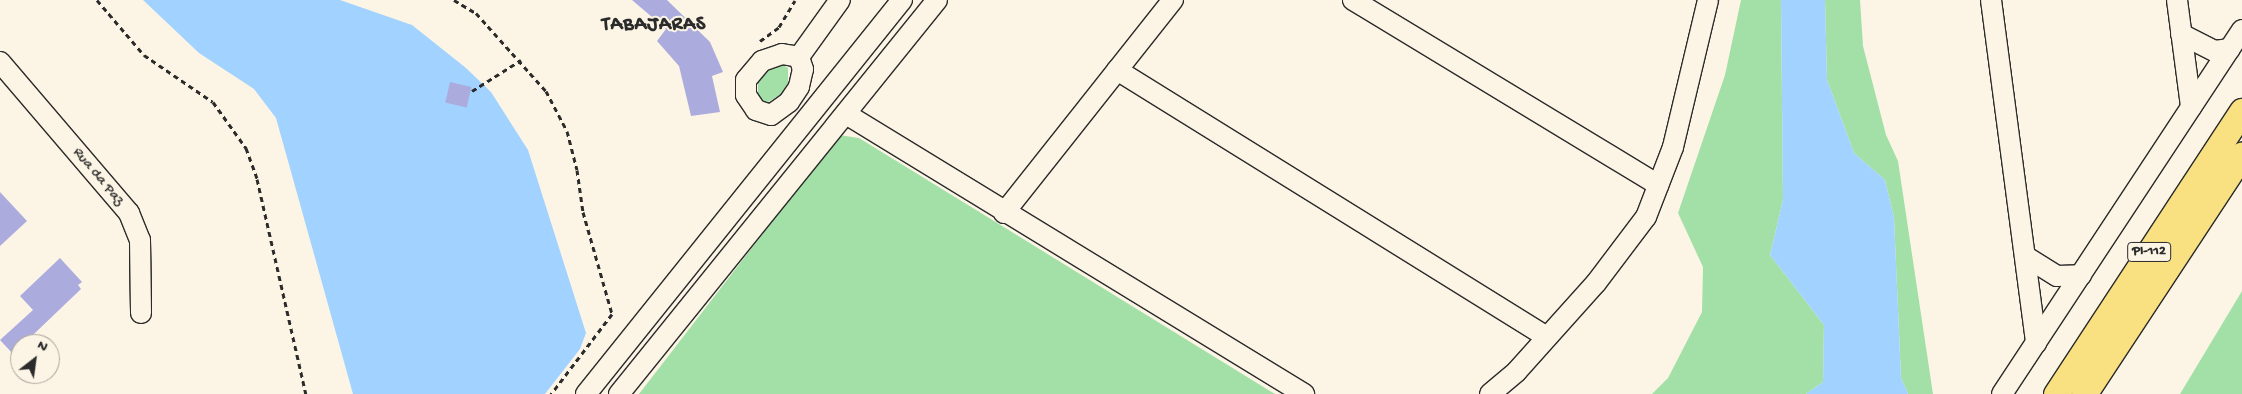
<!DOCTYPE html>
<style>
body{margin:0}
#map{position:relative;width:2242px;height:394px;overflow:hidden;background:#fcf5e5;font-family:"Gochi Hand",sans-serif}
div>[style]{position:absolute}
.green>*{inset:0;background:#a3e0a7}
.water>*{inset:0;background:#a2d2ff}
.building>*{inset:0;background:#abacdd;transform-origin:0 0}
.path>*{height:3px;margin-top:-1.5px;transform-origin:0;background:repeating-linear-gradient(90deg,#2b2b2b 0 5px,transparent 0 9px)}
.roads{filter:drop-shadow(1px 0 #2b2b2b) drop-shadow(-1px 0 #2b2b2b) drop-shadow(0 1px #2b2b2b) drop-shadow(0 -1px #2b2b2b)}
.minor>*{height:20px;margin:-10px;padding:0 10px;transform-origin:10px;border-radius:10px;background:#fcf5e5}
.major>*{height:25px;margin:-12.5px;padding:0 12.5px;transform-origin:12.5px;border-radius:12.5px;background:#f9e181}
span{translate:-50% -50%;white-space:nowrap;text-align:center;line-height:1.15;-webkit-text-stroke:4px #fcf5e5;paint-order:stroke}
.shield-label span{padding:1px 4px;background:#fcf5e5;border:1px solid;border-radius:4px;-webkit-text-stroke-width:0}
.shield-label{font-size:14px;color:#2b2b2b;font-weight:700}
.street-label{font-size:15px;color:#2b2b2b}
.district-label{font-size:20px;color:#2b2b2b;font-weight:700;letter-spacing:1px}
.north{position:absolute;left:10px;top:334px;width:50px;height:50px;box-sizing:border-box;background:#fcf5e5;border:1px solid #a8a49b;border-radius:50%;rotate:30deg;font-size:14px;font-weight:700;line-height:20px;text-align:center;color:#2b2b2b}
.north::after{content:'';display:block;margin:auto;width:18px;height:22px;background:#2b2b2b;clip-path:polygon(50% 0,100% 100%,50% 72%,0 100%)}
</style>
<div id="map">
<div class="green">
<i style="clip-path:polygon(1741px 0,1781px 0,1783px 200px,1770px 255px,1824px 325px,1823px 382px,1806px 394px,1652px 394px,1668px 378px,1702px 312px,1703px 267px,1678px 213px,1725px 75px)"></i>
<i style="clip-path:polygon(1825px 0,1860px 0,1863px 46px,1886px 135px,1898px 161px,1933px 394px,1908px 394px,1901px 378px,1894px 218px,1885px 180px,1854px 153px,1827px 80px)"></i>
<i style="clip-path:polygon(783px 65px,788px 68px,788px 83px,781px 94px,765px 104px,758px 97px,758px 81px,773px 67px)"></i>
<i style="clip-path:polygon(839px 135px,859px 138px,1275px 394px,639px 394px)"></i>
<i style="clip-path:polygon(2242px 291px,2242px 394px,2180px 394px)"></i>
</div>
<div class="water">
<i style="clip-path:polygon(143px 0,340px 0,412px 25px,466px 68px,491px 92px,528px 150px,586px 333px,580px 349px,545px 394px,353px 394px,276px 118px,254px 89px,199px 53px)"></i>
<i style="clip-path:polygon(1781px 0,1825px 0,1827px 80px,1854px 153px,1885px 180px,1894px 218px,1901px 378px,1908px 394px,1806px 394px,1823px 382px,1824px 325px,1770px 255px,1783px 200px)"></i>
</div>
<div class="building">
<i style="clip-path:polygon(632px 0,667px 0,710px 42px,723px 72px,712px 76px,720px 112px,691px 116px,679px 66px,657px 41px,666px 29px)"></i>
<i style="left:450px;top:82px;width:22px;height:21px;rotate:13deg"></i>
<i style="clip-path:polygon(0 192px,27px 221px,0 246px)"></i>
<i style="clip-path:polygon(60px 258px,82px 282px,78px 285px,81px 289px,13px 354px,0 340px,33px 310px,20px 296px)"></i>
</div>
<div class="path">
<i style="left:97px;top:0;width:72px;rotate:49.5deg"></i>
<i style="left:144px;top:55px;width:83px;rotate:34.3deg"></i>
<i style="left:213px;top:102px;width:57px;rotate:54.3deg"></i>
<i style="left:246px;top:148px;width:33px;rotate:70deg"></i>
<i style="left:257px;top:179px;width:221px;rotate:77.2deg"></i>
<i style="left:454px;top:0;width:26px;rotate:31deg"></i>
<i style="left:476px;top:13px;width:105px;rotate:48.1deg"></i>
<i style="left:546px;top:91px;width:45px;rotate:62.3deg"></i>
<i style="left:567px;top:131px;width:40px;rotate:75.6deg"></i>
<i style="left:577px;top:170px;width:42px;rotate:81.9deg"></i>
<i style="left:583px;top:212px;width:106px;rotate:74.1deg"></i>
<i style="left:612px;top:314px;width:101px;rotate:127.3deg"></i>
<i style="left:760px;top:41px;width:24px;rotate:-36deg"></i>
<i style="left:779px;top:27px;width:31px;rotate:-59deg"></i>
<i style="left:472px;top:91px;width:58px;rotate:-32.3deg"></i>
</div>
<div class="roads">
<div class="minor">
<i style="left:1353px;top:0;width:357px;rotate:31.2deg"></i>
<i style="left:1991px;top:0;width:346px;rotate:82.5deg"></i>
<i style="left:2177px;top:0;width:108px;rotate:82.5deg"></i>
<i style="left:2181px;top:34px;width:38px;rotate:27deg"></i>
<i style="left:2215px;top:51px;width:15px;rotate:-8deg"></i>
<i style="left:782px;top:54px;width:17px;rotate:10deg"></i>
<i style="left:799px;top:57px;width:13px;rotate:72deg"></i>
<i style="left:803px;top:69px;width:18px;rotate:103deg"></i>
<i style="left:799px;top:87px;width:18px;rotate:124deg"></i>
<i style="left:789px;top:102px;width:22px;rotate:144deg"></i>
<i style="left:771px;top:115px;width:16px;rotate:-162deg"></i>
<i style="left:756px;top:110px;width:18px;rotate:-124deg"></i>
<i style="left:746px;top:95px;width:15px;rotate:-90deg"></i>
<i style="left:746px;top:80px;width:25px;rotate:-50deg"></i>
<i style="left:762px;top:61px;width:21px;rotate:-19deg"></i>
<i style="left:799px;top:57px;width:70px;rotate:-54.3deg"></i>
<i style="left:0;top:62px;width:199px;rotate:49.5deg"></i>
<i style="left:129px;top:213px;width:29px;rotate:68deg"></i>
<i style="left:140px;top:240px;width:73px;rotate:89.2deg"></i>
<i style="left:1117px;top:70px;width:506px;rotate:31.84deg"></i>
<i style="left:846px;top:114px;width:537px;rotate:31.44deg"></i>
<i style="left:1004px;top:213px;width:272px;rotate:-51.6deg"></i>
<i style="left:2028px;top:258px;width:34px;rotate:32deg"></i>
<i style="left:2057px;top:276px;width:24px;rotate:-2deg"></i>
<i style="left:586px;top:394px;width:505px;rotate:-51.27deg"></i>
<i style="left:619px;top:394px;width:506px;rotate:-51.09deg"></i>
<i style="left:1490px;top:394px;width:35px;rotate:-40deg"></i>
<i style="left:1517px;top:371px;width:118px;rotate:-48.1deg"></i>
<i style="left:1596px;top:283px;width:83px;rotate:-52.9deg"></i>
<i style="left:1646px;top:217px;width:75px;rotate:-68.9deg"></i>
<i style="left:1673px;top:147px;width:151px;rotate:-76.6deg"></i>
<i style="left:2002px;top:394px;width:436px;rotate:-56.6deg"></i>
</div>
<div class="major">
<i style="left:2056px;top:394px;width:339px;rotate:-56.7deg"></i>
<i style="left:2084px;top:394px;width:287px;rotate:-56.6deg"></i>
</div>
</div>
<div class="shield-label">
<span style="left:2149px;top:252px">PI-112</span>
</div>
<div class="street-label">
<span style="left:98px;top:177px;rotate:50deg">Rua da Paz</span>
</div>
<div class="district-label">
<span style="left:654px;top:25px">TABAJARAS</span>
</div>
<div class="north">N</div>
</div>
